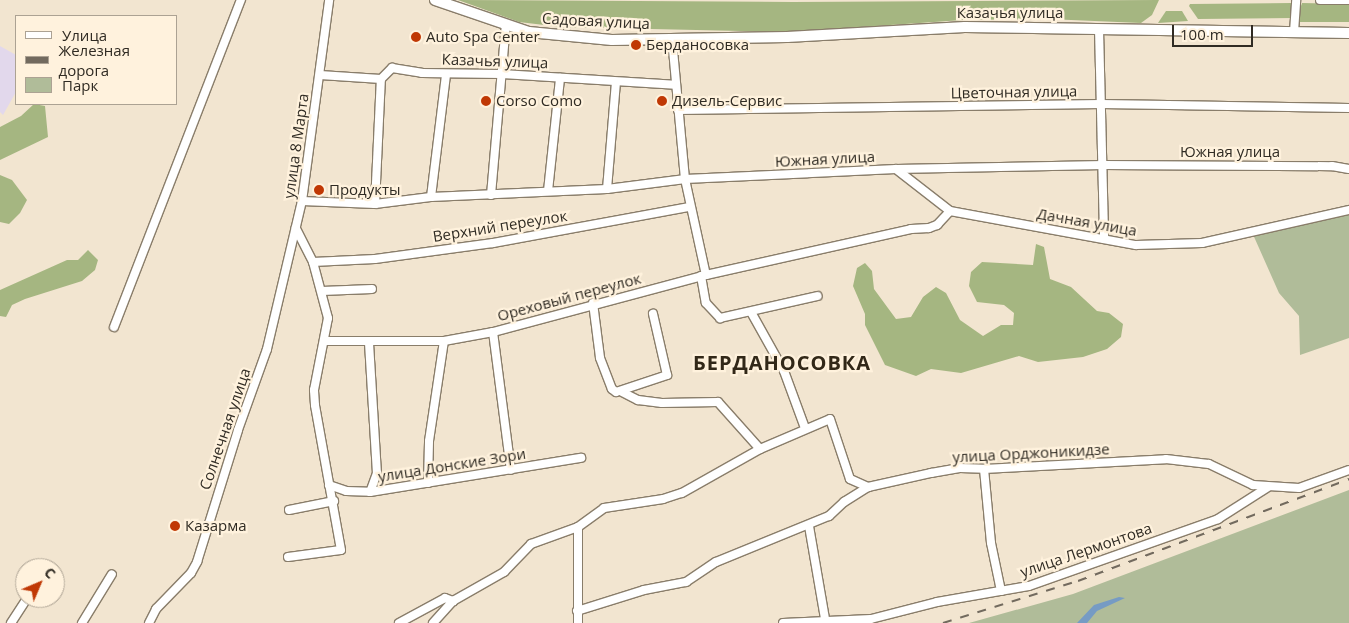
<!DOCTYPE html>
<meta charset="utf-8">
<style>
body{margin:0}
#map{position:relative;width:1349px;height:623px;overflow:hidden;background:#f2e5d0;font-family:"Open Sans",sans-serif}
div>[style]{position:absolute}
.industrial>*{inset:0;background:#e2d8ec}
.green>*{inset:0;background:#b0bc99}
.forest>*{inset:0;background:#a5b681}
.water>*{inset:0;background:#769bc4}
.roads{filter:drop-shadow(1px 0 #897d6a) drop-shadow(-1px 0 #897d6a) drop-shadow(0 1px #897d6a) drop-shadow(0 -1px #897d6a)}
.minor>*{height:8px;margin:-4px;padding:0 4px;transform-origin:4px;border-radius:4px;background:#fff}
.major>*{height:10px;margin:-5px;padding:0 5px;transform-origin:5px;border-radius:5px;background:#fff}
.rail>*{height:2px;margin-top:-1px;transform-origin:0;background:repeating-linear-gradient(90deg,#726a5e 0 9px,transparent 0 18px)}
.dots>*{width:14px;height:14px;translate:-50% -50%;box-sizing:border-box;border:2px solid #fff2dd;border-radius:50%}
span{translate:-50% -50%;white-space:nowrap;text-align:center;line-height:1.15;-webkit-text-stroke:4.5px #fff2dd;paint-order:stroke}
.street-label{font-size:15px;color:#302b23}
.poi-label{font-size:15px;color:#302b23}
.left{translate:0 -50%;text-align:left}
.district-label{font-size:20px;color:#322818;font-weight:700;letter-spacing:1px}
.legend{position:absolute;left:15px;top:15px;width:162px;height:90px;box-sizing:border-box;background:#fff2dd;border:1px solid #aca293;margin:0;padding:6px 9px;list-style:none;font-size:15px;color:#302b23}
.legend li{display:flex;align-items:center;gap:10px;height:25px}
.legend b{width:25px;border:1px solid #aca293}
.north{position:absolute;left:15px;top:558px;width:50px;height:50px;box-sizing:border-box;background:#fff2dd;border:1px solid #aca293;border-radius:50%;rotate:45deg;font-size:14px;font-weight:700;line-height:20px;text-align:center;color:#302b23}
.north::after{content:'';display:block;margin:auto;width:18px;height:22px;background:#c03804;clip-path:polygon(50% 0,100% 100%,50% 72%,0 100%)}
.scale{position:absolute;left:1172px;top:25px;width:81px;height:22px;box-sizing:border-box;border:2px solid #302b23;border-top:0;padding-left:6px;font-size:15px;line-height:18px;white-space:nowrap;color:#302b23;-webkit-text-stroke:4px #fff2dd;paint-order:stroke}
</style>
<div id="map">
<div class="industrial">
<i style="clip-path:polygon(0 46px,16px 55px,16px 92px,3px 115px,0 112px)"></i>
</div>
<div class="green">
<i style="clip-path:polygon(1349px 209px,1349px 338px,1300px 355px,1299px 316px,1279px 293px,1251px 230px)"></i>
<i style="clip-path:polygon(1349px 490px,1349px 623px,969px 623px,1073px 594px)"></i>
</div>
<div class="forest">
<i style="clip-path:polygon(458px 0,793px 2px,1159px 0,1152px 15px,1141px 23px,1048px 19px,963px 20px,789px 32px,561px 27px,519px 22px)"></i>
<i style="clip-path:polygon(1292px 3px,1293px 18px,1198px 19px,1189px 6px,1190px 4px)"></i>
<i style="clip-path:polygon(1302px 3px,1349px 4px,1349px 22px,1300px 22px,1297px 18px)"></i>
<i style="clip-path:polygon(1166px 11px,1182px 11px,1188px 21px,1158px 23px)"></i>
<i style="clip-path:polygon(34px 104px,45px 106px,48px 137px,0 160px,0 127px,21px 116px)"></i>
<i style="clip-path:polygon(0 175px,12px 180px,27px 200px,20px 213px,9px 224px,0 222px)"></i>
<i style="clip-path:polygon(1036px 244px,1044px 247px,1050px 279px,1071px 287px,1097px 311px,1109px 313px,1123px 324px,1121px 337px,1107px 349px,1083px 357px,1038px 362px,1019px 356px,961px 373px,931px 369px,916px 376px,885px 365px,865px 325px,865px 314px,853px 286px,857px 268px,865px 263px,872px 271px,874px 289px,896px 319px,911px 317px,923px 297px,936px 287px,946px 293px,960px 320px,983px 336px,1001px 325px,1013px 325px,1014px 313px,1004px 305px,977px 302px,969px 286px,971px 272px,982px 262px,1033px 265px)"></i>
<i style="clip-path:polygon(88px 250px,98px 260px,95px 270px,82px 281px,25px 299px,12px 305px,6px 317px,0 316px,0 290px,67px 260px,78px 260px)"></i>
</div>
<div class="water">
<i style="clip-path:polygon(1119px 597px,1125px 598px,1097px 611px,1087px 623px,1077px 623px,1094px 605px)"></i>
</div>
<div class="roads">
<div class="minor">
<i style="left:1320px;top:0;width:29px"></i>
<i style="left:1099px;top:29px;width:210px;rotate:88.6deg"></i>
<i style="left:1294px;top:32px;width:32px;rotate:-86deg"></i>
<i style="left:672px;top:39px;width:141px;rotate:84.7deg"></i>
<i style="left:685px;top:179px;width:98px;rotate:77.7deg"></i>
<i style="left:320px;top:75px;width:61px;rotate:3.8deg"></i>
<i style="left:381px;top:79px;width:16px;rotate:-45deg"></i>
<i style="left:392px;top:68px;width:30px;rotate:9deg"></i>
<i style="left:422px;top:73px;width:80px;rotate:0.7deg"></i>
<i style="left:502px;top:74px;width:173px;rotate:3.6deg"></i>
<i style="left:678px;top:110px;width:423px;rotate:-0.8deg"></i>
<i style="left:1101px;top:104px;width:248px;rotate:0.9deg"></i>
<i style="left:896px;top:169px;width:68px;rotate:37.9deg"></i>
<i style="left:950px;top:211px;width:189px;rotate:10.4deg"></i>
<i style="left:1136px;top:245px;width:66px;rotate:-1.7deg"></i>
<i style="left:1202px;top:243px;width:151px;rotate:-12.7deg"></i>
<i style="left:607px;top:189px;width:107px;rotate:-85.2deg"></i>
<i style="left:548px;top:191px;width:114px;rotate:-83.9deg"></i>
<i style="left:491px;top:195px;width:171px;rotate:-85deg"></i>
<i style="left:431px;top:197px;width:124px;rotate:-83deg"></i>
<i style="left:302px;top:201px;width:73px;rotate:2.4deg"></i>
<i style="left:375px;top:204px;width:56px;rotate:-7.1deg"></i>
<i style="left:431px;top:197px;width:176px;rotate:-2.6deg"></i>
<i style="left:607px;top:189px;width:79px;rotate:-7.3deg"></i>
<i style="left:685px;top:179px;width:211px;rotate:-2.7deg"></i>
<i style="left:896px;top:169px;width:208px;rotate:-1.1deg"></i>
<i style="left:1104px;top:165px;width:228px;rotate:0.3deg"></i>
<i style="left:1332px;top:166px;width:17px;rotate:10deg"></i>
<i style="left:375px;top:204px;width:125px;rotate:-87.3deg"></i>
<i style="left:313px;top:262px;width:62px;rotate:-2.8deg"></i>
<i style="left:375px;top:259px;width:119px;rotate:-7.7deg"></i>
<i style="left:493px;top:243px;width:200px;rotate:-10.4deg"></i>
<i style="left:701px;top:276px;width:27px;rotate:80deg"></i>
<i style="left:706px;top:303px;width:21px;rotate:47deg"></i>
<i style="left:720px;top:318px;width:100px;rotate:-12.7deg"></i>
<i style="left:322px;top:291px;width:50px;rotate:-2.3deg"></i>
<i style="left:593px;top:303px;width:55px;rotate:82.7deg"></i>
<i style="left:600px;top:358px;width:33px;rotate:69deg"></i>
<i style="left:612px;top:389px;width:5px;rotate:37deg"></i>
<i style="left:616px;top:392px;width:54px;rotate:-18.4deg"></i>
<i style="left:667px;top:375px;width:63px;rotate:-102.9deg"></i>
<i style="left:751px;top:312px;width:68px;rotate:60.8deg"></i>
<i style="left:784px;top:371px;width:61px;rotate:69.8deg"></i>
<i style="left:114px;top:327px;width:351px;rotate:-68.8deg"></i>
<i style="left:493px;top:332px;width:139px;rotate:82.6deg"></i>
<i style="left:325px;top:341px;width:119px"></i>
<i style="left:444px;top:341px;width:50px;rotate:-10.4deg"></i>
<i style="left:493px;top:332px;width:220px;rotate:-15deg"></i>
<i style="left:706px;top:275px;width:210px;rotate:-12.6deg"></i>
<i style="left:911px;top:229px;width:18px;rotate:-3deg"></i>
<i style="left:929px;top:228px;width:9px;rotate:-21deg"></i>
<i style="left:937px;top:225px;width:19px;rotate:-47deg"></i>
<i style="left:369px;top:343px;width:130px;rotate:86.5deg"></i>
<i style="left:377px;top:473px;width:20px;rotate:110deg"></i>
<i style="left:622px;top:392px;width:18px;rotate:27deg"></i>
<i style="left:638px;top:400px;width:24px;rotate:7deg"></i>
<i style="left:662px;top:403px;width:56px;rotate:-1deg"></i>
<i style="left:718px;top:402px;width:63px;rotate:48.2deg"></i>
<i style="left:984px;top:469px;width:74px;rotate:84.6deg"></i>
<i style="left:991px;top:543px;width:49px;rotate:78.2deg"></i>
<i style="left:428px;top:483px;width:42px;rotate:-88.6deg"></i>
<i style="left:429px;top:441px;width:101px;rotate:-81.5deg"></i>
<i style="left:329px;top:485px;width:18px;rotate:19deg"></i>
<i style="left:346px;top:491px;width:24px;rotate:2deg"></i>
<i style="left:370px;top:492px;width:214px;rotate:-9.2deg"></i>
<i style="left:289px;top:510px;width:46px;rotate:-11.3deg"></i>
<i style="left:809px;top:526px;width:94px;rotate:80.2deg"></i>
<i style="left:578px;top:527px;width:96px;rotate:90deg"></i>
<i style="left:288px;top:557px;width:53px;rotate:-7.5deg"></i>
<i style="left:341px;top:550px;width:147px;rotate:-100.2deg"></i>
<i style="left:315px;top:405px;width:15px;rotate:-94deg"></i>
<i style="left:314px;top:390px;width:73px;rotate:-79deg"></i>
<i style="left:328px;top:318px;width:58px;rotate:-105deg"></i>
<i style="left:313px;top:262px;width:38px;rotate:-117deg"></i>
<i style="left:577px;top:611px;width:70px;rotate:-17.4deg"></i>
<i style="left:644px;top:590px;width:43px;rotate:-10.8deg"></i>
<i style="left:686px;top:582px;width:36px;rotate:-34deg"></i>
<i style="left:716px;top:562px;width:122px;rotate:-22.2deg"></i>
<i style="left:829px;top:516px;width:21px;rotate:-43deg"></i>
<i style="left:844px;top:502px;width:28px;rotate:-32deg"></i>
<i style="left:868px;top:487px;width:65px;rotate:-12.5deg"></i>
<i style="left:931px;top:473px;width:29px;rotate:-10deg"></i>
<i style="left:960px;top:468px;width:24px;rotate:2deg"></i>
<i style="left:984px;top:469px;width:182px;rotate:-3.1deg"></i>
<i style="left:1166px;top:459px;width:43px;rotate:6.6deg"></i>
<i style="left:1209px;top:464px;width:49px;rotate:25.5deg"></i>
<i style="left:1253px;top:485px;width:46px;rotate:3.7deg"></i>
<i style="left:1299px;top:488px;width:53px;rotate:-19.8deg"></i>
<i style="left:11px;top:623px;width:30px;rotate:-57deg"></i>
<i style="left:82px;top:623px;width:57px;rotate:-58.5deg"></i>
<i style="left:149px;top:623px;width:16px;rotate:-63deg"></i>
<i style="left:156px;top:609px;width:50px;rotate:-45.8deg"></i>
<i style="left:191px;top:573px;width:13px;rotate:-61deg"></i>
<i style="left:197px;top:562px;width:138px;rotate:-72.7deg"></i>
<i style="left:238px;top:430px;width:86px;rotate:-70.3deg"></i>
<i style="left:267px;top:349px;width:152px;rotate:-76.7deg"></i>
<i style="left:302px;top:201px;width:203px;rotate:-82.3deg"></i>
<i style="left:399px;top:623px;width:52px;rotate:-28.5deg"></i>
<i style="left:445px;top:598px;width:9px;rotate:21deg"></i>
<i style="left:453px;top:601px;width:59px;rotate:-29.6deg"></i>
<i style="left:504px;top:572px;width:39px;rotate:-46deg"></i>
<i style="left:531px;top:544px;width:50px;rotate:-19.9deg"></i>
<i style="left:578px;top:527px;width:32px;rotate:-36deg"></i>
<i style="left:604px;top:508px;width:60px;rotate:-8.7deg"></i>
<i style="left:663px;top:499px;width:20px;rotate:-18deg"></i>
<i style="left:682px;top:493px;width:90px;rotate:-29.4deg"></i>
<i style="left:760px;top:449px;width:76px;rotate:-23.2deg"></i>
<i style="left:830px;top:419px;width:63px;rotate:71.6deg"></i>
<i style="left:850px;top:479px;width:20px;rotate:24deg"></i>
<i style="left:433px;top:623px;width:30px;rotate:-48deg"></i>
<i style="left:783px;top:623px;width:88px;rotate:-2.6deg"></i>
<i style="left:871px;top:619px;width:68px;rotate:-14.4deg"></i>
<i style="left:937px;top:602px;width:93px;rotate:-9.9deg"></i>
<i style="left:1029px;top:586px;width:201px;rotate:-19.5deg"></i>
<i style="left:1218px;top:519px;width:59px;rotate:-32.6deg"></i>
</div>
<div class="major">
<i style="left:435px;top:0;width:99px;rotate:18.8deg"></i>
<i style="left:529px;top:32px;width:83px;rotate:5.5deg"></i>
<i style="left:612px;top:40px;width:175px;rotate:-1deg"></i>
<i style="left:787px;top:37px;width:178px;rotate:-3.2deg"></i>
<i style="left:965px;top:27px;width:384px;rotate:0.9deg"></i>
</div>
</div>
<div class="rail">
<i style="left:943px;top:623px;width:141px;rotate:-17.3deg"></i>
<i style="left:1078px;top:581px;width:290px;rotate:-20.6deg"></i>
</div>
<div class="dots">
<i style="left:416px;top:37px;background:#c03804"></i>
<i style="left:636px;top:45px;background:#c03804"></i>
<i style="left:486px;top:101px;background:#c03804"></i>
<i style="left:662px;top:101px;background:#c03804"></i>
<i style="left:319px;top:190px;background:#c03804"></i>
<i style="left:175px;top:526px;background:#c03804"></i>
</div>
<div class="street-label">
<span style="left:1010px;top:13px">Казачья улица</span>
<span style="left:596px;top:21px;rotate:3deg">Садовая улица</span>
<span style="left:495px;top:61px;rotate:2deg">Казачья улица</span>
<span style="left:1014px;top:92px;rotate:-1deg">Цветочная улица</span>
<span style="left:296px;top:146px;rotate:-82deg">улица 8 Марта</span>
<span style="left:1230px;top:152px">Южная улица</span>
<span style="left:825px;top:159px;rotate:-3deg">Южная улица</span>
<span style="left:1087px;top:222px;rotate:10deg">Дачная улица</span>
<span style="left:500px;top:226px;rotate:-9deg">Верхний переулок</span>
<span style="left:569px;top:297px;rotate:-15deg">Ореховый переулок</span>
<span style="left:225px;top:429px;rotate:-71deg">Солнечная улица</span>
<span style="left:1031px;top:453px;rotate:-3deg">улица Орджоникидзе</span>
<span style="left:452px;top:465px;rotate:-9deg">улица Донские Зори</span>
<span style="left:1086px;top:550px;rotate:-19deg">улица Лермонтова</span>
</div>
<div class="poi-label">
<span class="left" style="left:426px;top:37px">Auto Spa Center</span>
<span class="left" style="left:646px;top:45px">Берданосовка</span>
<span class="left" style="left:496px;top:101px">Corso Como</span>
<span class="left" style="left:672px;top:101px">Дизель-Сервис</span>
<span class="left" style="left:329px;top:190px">Продукты</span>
<span class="left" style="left:185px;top:526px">Казарма</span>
</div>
<div class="district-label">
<span style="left:782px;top:362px">БЕРДАНОСОВКА</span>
</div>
<ul class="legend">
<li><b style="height:6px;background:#fff"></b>Улица</li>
<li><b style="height:6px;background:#726a5e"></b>Железная дорога</li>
<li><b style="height:14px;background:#b0bc99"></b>Парк</li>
</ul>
<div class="north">С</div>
<div class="scale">100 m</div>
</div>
